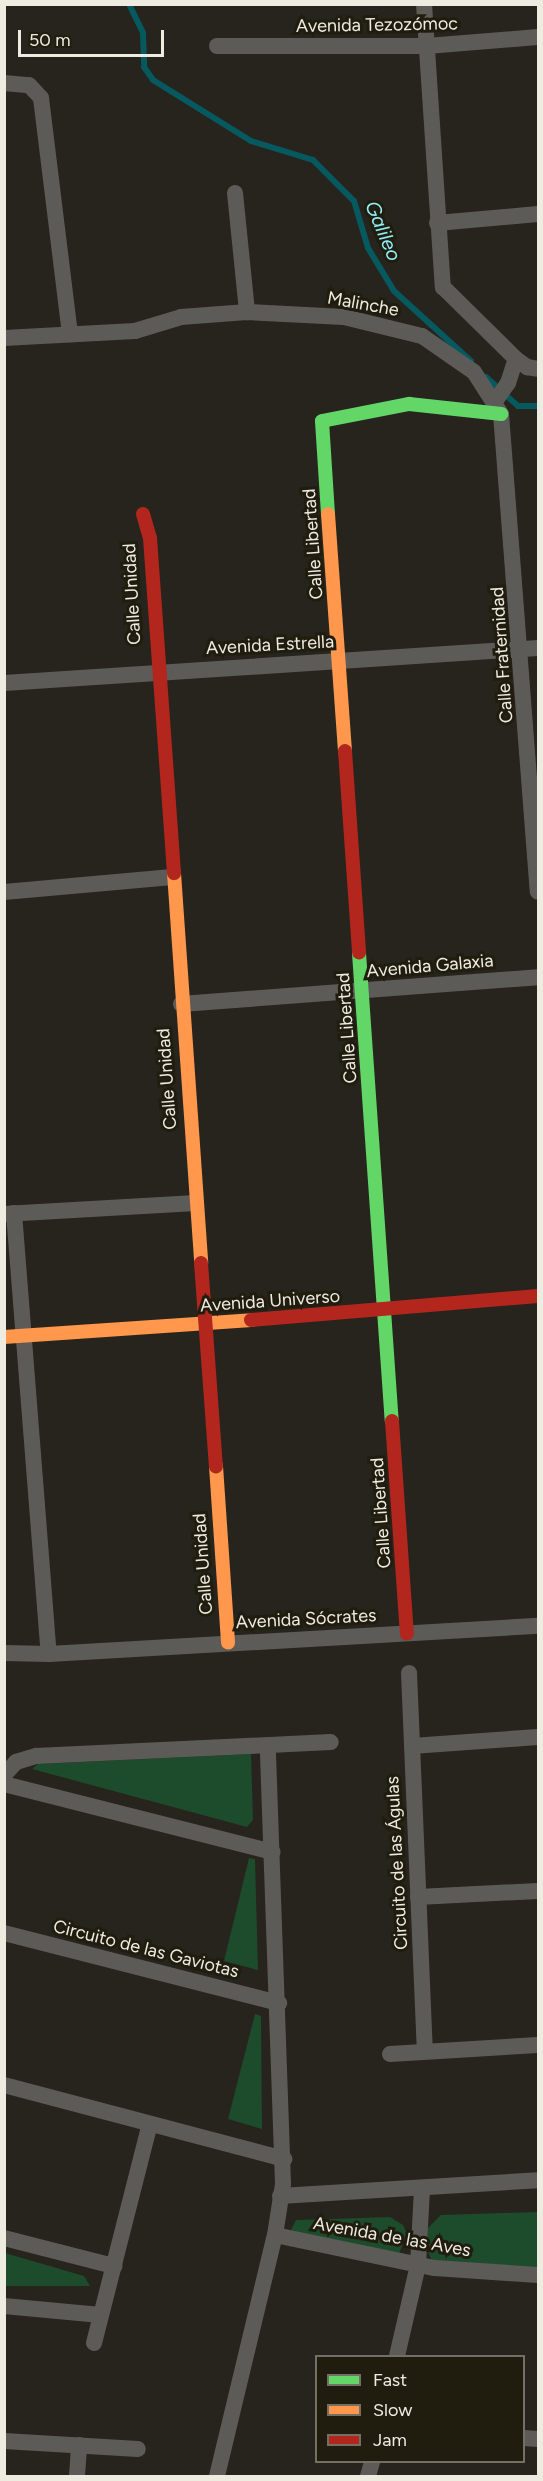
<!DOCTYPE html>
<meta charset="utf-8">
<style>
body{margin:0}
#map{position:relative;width:543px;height:2481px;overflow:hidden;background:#26241c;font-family:Figtree,sans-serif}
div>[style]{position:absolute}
.green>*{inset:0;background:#1c4c2c}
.stream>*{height:6px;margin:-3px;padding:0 3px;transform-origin:3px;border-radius:3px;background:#06595e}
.street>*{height:16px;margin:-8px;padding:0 8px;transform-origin:8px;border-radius:8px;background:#5d5b58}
.fast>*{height:14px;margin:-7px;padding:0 7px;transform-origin:7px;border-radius:7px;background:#63d668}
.slow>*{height:14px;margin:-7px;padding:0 7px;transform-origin:7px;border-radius:7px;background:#ff974d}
.jam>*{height:14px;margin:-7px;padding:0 7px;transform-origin:7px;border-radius:7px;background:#b3261e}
span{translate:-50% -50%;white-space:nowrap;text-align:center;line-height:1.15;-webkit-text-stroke:6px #211d0e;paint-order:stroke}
.street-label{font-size:18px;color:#eeebe1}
.water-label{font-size:20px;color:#8eeef8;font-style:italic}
.frame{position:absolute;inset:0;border:6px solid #eeebe1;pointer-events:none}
.legend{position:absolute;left:315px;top:2355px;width:210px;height:108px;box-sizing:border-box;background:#211d0e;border:2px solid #736f62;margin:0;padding:8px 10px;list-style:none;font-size:18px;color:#eeebe1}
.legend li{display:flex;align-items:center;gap:12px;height:30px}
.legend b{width:30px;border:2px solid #736f62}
.scale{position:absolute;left:18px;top:30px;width:146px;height:27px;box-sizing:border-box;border:3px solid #eeebe1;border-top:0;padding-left:8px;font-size:18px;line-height:21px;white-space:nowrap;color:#eeebe1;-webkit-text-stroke:4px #211d0e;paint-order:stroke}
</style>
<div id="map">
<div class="green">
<i style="clip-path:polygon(251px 1754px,253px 1820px,247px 1827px,32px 1769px,38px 1764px)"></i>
<i style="clip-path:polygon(249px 1858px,255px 1859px,258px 1970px,224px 1961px)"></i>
<i style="clip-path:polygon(255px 2014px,261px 2016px,262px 2129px,228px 2119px)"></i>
<i style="clip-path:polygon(538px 2212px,538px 2278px,435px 2267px,426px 2248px,428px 2228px,441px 2215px)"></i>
<i style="clip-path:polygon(390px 2217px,403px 2225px,407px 2233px,399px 2254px,296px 2234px,291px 2230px,296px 2220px)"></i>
<i style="clip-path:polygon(5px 2253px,84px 2276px,90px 2286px,5px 2286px)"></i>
</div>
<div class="stream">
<i style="left:129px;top:4px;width:32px;rotate:64deg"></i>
<i style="left:143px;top:33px;width:34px;rotate:88deg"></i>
<i style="left:144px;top:67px;width:16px;rotate:55deg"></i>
<i style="left:153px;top:80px;width:115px;rotate:31.9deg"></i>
<i style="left:251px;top:141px;width:65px;rotate:17deg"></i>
<i style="left:313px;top:160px;width:58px;rotate:45deg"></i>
<i style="left:354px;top:201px;width:49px;rotate:73.4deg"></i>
<i style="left:368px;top:248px;width:50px;rotate:58.8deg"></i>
<i style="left:394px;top:291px;width:104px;rotate:42.3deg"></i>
<i style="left:486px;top:377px;width:43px;rotate:42.2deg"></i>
<i style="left:518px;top:406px;width:20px"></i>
</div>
<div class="street">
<i style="left:424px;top:4px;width:284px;rotate:86.2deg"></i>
<i style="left:443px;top:287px;width:103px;rotate:44.6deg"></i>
<i style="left:516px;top:359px;width:14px;rotate:36deg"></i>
<i style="left:527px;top:367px;width:11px;rotate:10deg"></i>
<i style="left:217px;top:46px;width:210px"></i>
<i style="left:427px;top:46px;width:111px;rotate:-4.6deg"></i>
<i style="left:4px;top:83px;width:25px;rotate:5deg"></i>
<i style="left:29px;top:85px;width:18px;rotate:47deg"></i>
<i style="left:41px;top:98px;width:238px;rotate:83deg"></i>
<i style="left:235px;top:193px;width:120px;rotate:84.2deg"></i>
<i style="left:437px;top:223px;width:101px;rotate:-5.1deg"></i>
<i style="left:4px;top:338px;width:131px;rotate:-3.1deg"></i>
<i style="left:135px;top:331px;width:48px;rotate:-16.9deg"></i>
<i style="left:181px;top:317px;width:66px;rotate:-4.3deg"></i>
<i style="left:247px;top:312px;width:97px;rotate:3deg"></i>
<i style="left:344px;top:317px;width:80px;rotate:13.7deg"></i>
<i style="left:422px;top:336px;width:63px;rotate:34.7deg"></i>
<i style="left:474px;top:372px;width:50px;rotate:57.3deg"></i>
<i style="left:501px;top:414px;width:479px;rotate:85.6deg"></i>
<i style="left:496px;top:400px;width:21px;rotate:-55deg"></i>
<i style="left:508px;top:383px;width:25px;rotate:-72deg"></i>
<i style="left:4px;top:683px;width:535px;rotate:-3.75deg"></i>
<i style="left:4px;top:892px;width:169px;rotate:-5.1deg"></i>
<i style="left:181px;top:1004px;width:358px;rotate:-4.3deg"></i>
<i style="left:14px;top:1213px;width:442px;rotate:85.5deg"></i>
<i style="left:4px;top:1214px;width:192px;rotate:-3.3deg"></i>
<i style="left:4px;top:1653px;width:45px;rotate:1.3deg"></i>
<i style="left:49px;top:1654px;width:490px;rotate:-3.3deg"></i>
<i style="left:409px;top:1673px;width:378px;rotate:87.6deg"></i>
<i style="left:412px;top:1746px;width:126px;rotate:-4.1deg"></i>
<i style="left:4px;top:1775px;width:18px;rotate:-47deg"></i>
<i style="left:16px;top:1762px;width:21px;rotate:-17deg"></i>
<i style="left:36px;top:1756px;width:295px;rotate:-2.7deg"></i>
<i style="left:4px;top:1784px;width:277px;rotate:14.2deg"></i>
<i style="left:418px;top:1897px;width:120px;rotate:-2.9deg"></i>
<i style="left:4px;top:1933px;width:284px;rotate:14.3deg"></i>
<i style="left:390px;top:2054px;width:148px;rotate:-3.5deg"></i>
<i style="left:4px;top:2085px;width:290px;rotate:14.8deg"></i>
<i style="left:280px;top:2196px;width:258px;rotate:-3.5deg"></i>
<i style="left:275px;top:2235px;width:163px;rotate:11.7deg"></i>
<i style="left:435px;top:2268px;width:103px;rotate:3.9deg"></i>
<i style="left:4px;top:2238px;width:114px;rotate:14.3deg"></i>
<i style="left:4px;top:2306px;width:97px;rotate:5.3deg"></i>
<i style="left:94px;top:2343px;width:226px;rotate:-75.7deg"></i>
<i style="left:397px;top:2356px;width:93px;rotate:-77deg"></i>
<i style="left:418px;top:2265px;width:76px;rotate:-87deg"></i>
<i style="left:524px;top:2438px;width:14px;rotate:4deg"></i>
<i style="left:4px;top:2441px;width:134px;rotate:3.4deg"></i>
<i style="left:77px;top:2476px;width:31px;rotate:-86deg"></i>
<i style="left:217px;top:2476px;width:248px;rotate:-76.5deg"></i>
<i style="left:275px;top:2235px;width:52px;rotate:-81.1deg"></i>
<i style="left:283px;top:2184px;width:439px;rotate:-92deg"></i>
<i style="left:368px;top:2476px;width:15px;rotate:-74deg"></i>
</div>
<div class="fast">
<i style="left:328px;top:514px;width:93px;rotate:-93.7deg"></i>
<i style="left:322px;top:421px;width:89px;rotate:-11.1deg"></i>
<i style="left:409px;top:404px;width:93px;rotate:6.2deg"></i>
<i style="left:359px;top:953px;width:469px;rotate:86deg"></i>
</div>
<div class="slow">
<i style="left:328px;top:514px;width:238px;rotate:85.9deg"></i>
<i style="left:174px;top:873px;width:391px;rotate:86deg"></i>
<i style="left:4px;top:1337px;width:248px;rotate:-3.9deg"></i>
<i style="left:216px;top:1466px;width:177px;rotate:86.1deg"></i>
</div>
<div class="jam">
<i style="left:143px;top:514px;width:25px;rotate:74deg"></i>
<i style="left:150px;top:538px;width:336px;rotate:85.9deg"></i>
<i style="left:345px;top:751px;width:202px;rotate:86deg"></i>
<i style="left:201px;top:1263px;width:204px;rotate:85.8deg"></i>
<i style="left:251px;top:1320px;width:288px;rotate:-4.8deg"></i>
<i style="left:392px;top:1421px;width:213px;rotate:86deg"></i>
</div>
<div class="street-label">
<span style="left:377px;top:25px;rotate:-1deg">Avenida Tezozómoc</span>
<span style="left:363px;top:304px;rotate:10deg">Malinche</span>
<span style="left:313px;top:544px;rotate:-94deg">Calle Libertad</span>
<span style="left:132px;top:594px;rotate:-93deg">Calle Unidad</span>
<span style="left:270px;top:645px;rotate:-3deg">Avenida Estrella</span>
<span style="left:502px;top:655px;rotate:-94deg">Calle Fraternidad</span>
<span style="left:430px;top:966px;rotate:-5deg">Avenida Galaxia</span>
<span style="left:347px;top:1028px;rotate:-94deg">Calle Libertad</span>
<span style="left:167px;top:1079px;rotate:-94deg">Calle Unidad</span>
<span style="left:270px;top:1301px;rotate:-4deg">Avenida Universo</span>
<span style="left:381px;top:1513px;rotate:-94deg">Calle Libertad</span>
<span style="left:203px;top:1564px;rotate:-94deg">Calle Unidad</span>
<span style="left:306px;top:1619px;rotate:-3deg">Avenida Sócrates</span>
<span style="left:397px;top:1863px;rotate:-93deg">Circuito de las Águlas</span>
<span style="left:146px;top:1949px;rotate:14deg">Circuito de las Gaviotas</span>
<span style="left:392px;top:2237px;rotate:10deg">Avenida de las Aves</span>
</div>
<div class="water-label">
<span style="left:383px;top:231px;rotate:67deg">Galileo</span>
</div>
<div class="frame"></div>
<ul class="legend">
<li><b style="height:8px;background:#63d668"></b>Fast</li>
<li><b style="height:8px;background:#ff974d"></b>Slow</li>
<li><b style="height:8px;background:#b3261e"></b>Jam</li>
</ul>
<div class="scale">50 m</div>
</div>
